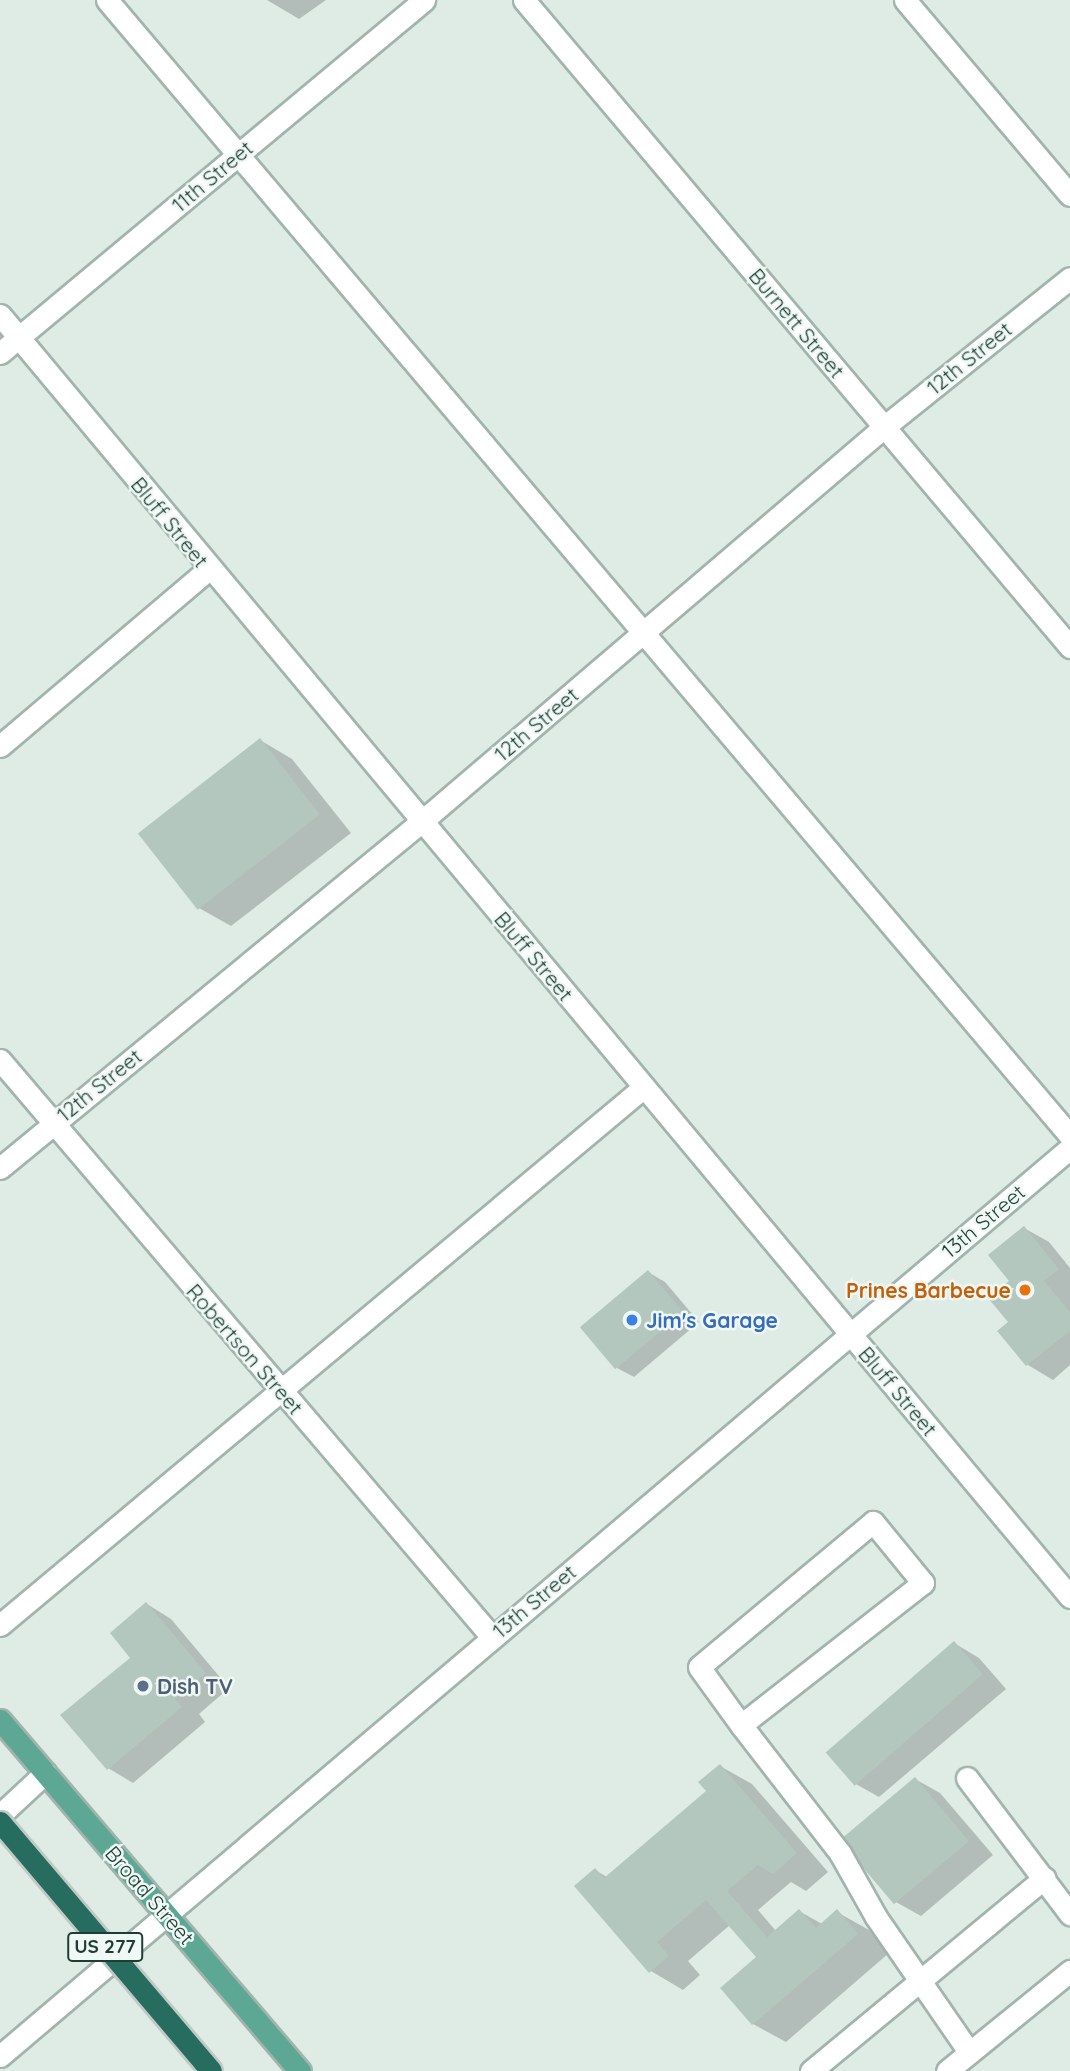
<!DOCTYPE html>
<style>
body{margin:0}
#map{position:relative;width:1070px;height:2071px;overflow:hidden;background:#dfece6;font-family:Quicksand,sans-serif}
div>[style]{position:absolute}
.shadow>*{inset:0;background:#0003}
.building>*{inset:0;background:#b4c7bf;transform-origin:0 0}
.roads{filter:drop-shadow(2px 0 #a1b4ad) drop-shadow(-2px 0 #a1b4ad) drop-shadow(0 2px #a1b4ad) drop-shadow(0 -2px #a1b4ad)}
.minor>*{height:21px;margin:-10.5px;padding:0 10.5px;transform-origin:10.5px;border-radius:10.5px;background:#fff}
.major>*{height:21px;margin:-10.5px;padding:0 10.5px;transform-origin:10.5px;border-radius:10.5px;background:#5da795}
.bridges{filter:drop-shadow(2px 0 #c0c9c6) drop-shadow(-2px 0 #c0c9c6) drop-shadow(0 2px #c0c9c6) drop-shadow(0 -2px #c0c9c6)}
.highway-bridge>*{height:21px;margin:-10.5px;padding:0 10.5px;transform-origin:10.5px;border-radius:10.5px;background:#266d5f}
.dots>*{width:19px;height:19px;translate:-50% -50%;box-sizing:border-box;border:4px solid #eff8f4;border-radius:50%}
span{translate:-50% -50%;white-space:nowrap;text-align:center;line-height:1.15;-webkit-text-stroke:5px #eff8f4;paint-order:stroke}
.shield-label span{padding:2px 5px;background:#eff8f4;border:2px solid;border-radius:5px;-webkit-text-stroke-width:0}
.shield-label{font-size:19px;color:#1e3e35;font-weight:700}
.street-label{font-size:21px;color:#1e3e35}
.food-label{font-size:21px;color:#c56008;font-weight:700}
.right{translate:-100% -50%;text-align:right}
.shop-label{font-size:21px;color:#366cbe;font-weight:700}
.left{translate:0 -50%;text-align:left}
.service-label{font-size:21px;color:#4e5e75;font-weight:700}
</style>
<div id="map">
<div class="shadow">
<i style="clip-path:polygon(267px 0,326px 0,299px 19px)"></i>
<i style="clip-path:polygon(260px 740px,292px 759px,351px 833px,231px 926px,199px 908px)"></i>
<i style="clip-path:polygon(1024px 1228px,1049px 1242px,1070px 1268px,1070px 1365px,1053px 1380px,1028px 1365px,1000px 1331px,1010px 1322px,1012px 1282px)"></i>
<i style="clip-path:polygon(648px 1272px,665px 1282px,699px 1322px,634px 1377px,617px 1368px)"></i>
<i style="clip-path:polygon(147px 1604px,171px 1619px,229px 1688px,199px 1714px,205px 1722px,133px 1783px,108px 1768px)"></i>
<i style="clip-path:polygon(954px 1643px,979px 1658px,1006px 1689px,879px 1797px,854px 1783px)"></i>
<i style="clip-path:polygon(720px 1766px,752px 1784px,828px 1872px,806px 1891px,791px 1882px,758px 1910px,776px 1931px,799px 1911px,822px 1924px,837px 1912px,869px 1930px,889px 1953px,786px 2042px,753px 2024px,758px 1957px,730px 1925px,688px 1961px,700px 1975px,683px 1990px,651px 1971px,595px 1870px,607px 1877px,708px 1791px)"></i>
<i style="clip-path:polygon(915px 1779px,940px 1793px,993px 1855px,921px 1916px,896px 1902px)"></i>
</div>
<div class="building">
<i style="left:260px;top:738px;width:97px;height:155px;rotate:52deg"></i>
<i style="clip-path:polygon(1024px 1226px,1059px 1269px,1044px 1281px,1070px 1312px,1070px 1331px,1026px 1366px,997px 1331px,1008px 1322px,988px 1298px,1009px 1281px,988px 1255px)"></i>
<i style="left:648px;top:1270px;width:55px;height:89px;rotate:50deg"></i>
<i style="clip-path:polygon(146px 1602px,206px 1673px,175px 1699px,182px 1707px,107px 1770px,60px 1715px,130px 1658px,110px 1633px)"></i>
<i style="left:954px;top:1641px;width:44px;height:170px;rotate:49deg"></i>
<i style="clip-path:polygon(720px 1764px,797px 1853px,773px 1874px,758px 1865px,727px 1891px,767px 1937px,799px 1909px,816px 1928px,837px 1909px,858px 1934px,752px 2025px,720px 1988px,756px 1957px,706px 1900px,657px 1942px,669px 1956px,649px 1973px,574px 1886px,595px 1868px,604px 1878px,706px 1791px,698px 1782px)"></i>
<i style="left:915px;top:1777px;width:84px;height:98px;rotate:50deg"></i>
</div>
<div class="roads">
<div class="minor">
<i style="left:107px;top:0;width:1489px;rotate:49.71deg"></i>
<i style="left:524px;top:0;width:847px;rotate:49.84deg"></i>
<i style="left:905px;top:0;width:255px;rotate:49.8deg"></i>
<i style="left:0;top:315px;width:1670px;rotate:50.15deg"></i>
<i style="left:0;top:353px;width:552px;rotate:-39.78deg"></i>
<i style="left:0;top:746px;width:274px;rotate:-40.3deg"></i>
<i style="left:0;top:1060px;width:758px;rotate:49.55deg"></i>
<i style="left:0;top:1168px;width:545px;rotate:-39.42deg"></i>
<i style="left:421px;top:822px;width:609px;rotate:-40.47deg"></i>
<i style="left:884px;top:427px;width:238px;rotate:-38.7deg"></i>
<i style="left:0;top:1625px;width:839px;rotate:-39.88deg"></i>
<i style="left:741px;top:1725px;width:231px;rotate:-38deg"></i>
<i style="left:923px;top:1583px;width:79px;rotate:-129.3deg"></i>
<i style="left:873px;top:1522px;width:226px;rotate:140.2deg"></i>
<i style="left:699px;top:1667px;width:72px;rotate:54.1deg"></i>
<i style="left:741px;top:1725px;width:162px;rotate:52.3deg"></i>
<i style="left:840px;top:1853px;width:73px;rotate:60.6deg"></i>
<i style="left:876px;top:1917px;width:164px;rotate:55.4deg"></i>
<i style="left:967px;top:1778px;width:171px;rotate:52.9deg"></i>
<i style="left:0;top:1815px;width:62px;rotate:-43deg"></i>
<i style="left:0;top:2056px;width:1403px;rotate:-40.32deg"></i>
<i style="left:811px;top:2071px;width:303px;rotate:-39.6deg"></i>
<i style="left:947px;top:2071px;width:159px;rotate:-39.1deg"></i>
</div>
<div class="major">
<i style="left:0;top:1720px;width:462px;rotate:49.5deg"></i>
</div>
</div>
<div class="bridges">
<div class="highway-bridge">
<i style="left:0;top:1822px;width:326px;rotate:49.7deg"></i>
</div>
</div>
<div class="dots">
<i style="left:1025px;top:1290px;background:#e8710a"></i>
<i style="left:632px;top:1320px;background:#3f7fe0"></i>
<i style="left:143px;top:1686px;background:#5c6f8a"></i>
</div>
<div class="shield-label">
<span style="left:105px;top:1947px">US 277</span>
</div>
<div class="street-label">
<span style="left:212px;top:176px;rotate:-40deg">11th Street</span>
<span style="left:797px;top:323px;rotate:50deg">Burnett Street</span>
<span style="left:969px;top:358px;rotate:-39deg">12th Street</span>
<span style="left:170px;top:522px;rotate:51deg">Bluff Street</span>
<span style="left:536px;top:724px;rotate:-40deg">12th Street</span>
<span style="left:534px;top:956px;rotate:50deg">Bluff Street</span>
<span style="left:99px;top:1085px;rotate:-39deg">12th Street</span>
<span style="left:983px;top:1221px;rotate:-40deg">13th Street</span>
<span style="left:245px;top:1349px;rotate:49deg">Robertson Street</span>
<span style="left:898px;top:1391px;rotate:50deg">Bluff Street</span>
<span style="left:534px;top:1601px;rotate:-40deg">13th Street</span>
<span style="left:150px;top:1895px;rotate:49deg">Broad Street</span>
</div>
<div class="food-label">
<span class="right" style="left:1011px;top:1290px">Prines Barbecue</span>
</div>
<div class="shop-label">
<span class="left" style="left:646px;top:1320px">Jim's Garage</span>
</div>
<div class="service-label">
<span class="left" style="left:157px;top:1686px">Dish TV</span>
</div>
</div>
